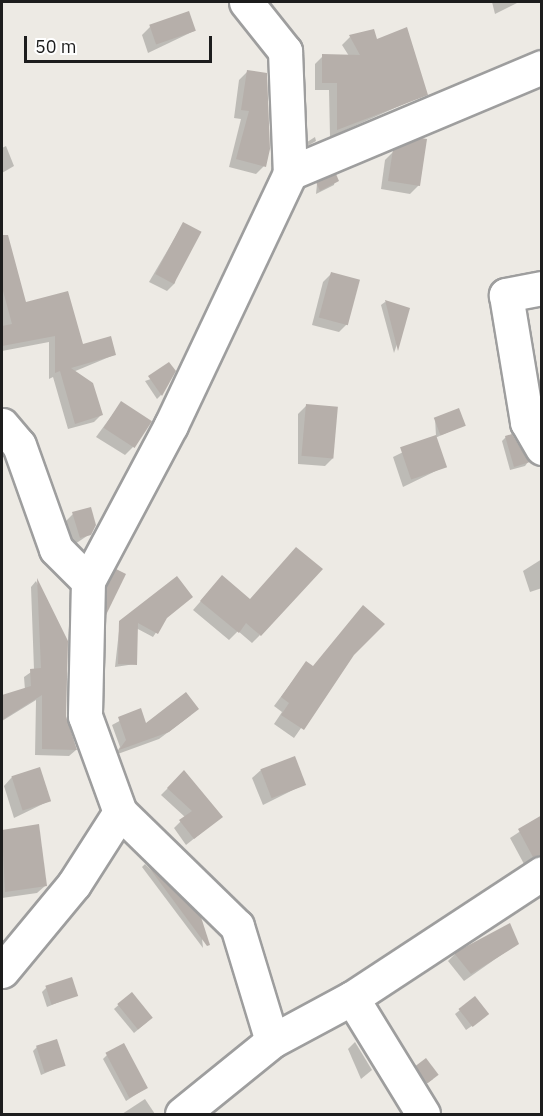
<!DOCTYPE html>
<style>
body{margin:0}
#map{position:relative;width:543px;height:1116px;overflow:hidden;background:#edeae4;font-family:"IBM Plex Sans",sans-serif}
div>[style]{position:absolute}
.shadow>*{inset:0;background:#0003}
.building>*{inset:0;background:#b6afaa;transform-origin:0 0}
.roads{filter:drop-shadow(2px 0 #9e9e9e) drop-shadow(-2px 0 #9e9e9e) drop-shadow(0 2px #9e9e9e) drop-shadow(0 -2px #9e9e9e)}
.minor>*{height:33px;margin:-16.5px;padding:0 16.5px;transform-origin:16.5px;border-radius:16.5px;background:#fff}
span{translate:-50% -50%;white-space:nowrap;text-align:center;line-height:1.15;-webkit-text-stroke:4.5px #fff;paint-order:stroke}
.frame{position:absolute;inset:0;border:3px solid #1d1d1d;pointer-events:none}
.scale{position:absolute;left:24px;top:36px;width:188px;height:27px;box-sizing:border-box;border:3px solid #1d1d1d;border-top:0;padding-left:8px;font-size:18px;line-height:21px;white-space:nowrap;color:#1d1d1d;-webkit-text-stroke:4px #fff;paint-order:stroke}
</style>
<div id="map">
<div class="shadow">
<i style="clip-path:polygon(492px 2px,516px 2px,517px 3px,495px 14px)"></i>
<i style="clip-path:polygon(150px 27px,194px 31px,148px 53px,142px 35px)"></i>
<i style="clip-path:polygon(350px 37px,376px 41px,426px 94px,330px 137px,329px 90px,315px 90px,315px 64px,323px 56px,349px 56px,342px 45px)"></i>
<i style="clip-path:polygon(248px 71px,264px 166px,256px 174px,229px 167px,241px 119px,234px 118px,239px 80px)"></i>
<i style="clip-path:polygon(315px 137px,316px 141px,304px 148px,304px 144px)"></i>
<i style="clip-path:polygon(6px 146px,14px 166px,2px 173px,2px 148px)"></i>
<i style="clip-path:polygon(394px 151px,419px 185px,410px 194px,381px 189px,385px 160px)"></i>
<i style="clip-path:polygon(335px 176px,334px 185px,316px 194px,317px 184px)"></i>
<i style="clip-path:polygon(183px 224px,175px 283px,167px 291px,149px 282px)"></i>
<i style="clip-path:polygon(15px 265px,25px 304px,82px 345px,114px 355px,73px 372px,101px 415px,94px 422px,68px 429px,53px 377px,49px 379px,49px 342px,2px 351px,2px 269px)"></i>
<i style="clip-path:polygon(331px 274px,358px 281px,347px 324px,339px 332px,312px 325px,323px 282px)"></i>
<i style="clip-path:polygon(385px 302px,409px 309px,394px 353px,381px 305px)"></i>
<i style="clip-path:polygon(174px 371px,161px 395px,157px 399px,145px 381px)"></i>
<i style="clip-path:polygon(121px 403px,133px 447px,125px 455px,96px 437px)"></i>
<i style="clip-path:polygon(306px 406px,333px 458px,325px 466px,298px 464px,298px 414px)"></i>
<i style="clip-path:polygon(435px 418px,464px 425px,435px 438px,446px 466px,403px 487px,393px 457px,436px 436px)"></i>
<i style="clip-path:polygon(506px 437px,528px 462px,525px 466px,510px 470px,502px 441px)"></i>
<i style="clip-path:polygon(73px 514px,90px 534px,72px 546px,65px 522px)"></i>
<i style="clip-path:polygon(542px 559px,542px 588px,530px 592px,523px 571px)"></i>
<i style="clip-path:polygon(116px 571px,124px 574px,103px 616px,103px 591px)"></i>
<i style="clip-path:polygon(36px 581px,66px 642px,65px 716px,76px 750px,69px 756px,35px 755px,36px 700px,2px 721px,2px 697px,25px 690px,24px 677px,34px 670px,31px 587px)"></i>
<i style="clip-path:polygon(214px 586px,260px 635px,252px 643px,238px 631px,229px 640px,193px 610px)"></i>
<i style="clip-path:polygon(165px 619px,153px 637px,136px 628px,135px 664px,115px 667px,120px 622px)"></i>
<i style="clip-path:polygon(353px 654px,294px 738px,274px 724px,282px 712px,274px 706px,306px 663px,313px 667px)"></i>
<i style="clip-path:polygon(140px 710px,146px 726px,191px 715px,159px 739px,115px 755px,120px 747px,112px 725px)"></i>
<i style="clip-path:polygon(261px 770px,305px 784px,263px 805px,252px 778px)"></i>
<i style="clip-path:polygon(184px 772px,221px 817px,186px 845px,174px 828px,185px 817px,161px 795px)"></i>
<i style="clip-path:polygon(12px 777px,49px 801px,14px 818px,4px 786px)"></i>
<i style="clip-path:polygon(542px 817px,542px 857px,524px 864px,510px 838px)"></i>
<i style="clip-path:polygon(37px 826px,45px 886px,37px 893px,2px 898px,2px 831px)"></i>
<i style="clip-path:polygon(145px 864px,200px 918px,203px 948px,142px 867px)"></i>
<i style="clip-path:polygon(518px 943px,464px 981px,448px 961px,455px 954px)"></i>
<i style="clip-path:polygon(46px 988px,76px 995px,47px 1007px,42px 992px)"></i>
<i style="clip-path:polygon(131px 994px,147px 1022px,134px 1033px,114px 1009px)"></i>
<i style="clip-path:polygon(475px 998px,483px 1018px,466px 1030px,455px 1014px)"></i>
<i style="clip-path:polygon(355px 1042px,372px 1070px,361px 1079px,348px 1049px)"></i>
<i style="clip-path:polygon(37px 1047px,64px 1065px,41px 1075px,33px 1051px)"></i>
<i style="clip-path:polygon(107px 1055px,146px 1088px,126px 1101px,103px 1059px)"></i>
<i style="clip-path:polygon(416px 1067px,433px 1079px,422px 1087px,412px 1071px)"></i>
<i style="clip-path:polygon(145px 1099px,155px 1114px,122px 1114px)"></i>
</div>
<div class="building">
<i style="left:189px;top:11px;width:21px;height:42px;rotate:71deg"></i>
<i style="clip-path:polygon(407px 27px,428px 95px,337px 130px,337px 83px,322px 83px,322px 54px,360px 55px,349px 35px,374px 29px,377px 39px)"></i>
<i style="clip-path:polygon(247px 70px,267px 73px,270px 149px,266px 167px,236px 159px,249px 111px,241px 110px)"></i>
<i style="clip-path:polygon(421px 138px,427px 139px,420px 186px,388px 181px,393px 150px)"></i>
<i style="clip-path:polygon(336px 174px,339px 181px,320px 191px,316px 182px)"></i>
<i style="left:183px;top:222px;width:21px;height:59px;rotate:28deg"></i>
<i style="clip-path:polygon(2px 235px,8px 235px,26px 302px,68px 291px,83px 344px,111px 336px,116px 355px,71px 368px,93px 383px,103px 415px,75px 424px,60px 371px,55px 373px,55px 336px,2px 346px,2px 326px,12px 324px,2px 287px)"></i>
<i style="left:331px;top:272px;width:30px;height:47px;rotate:15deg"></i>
<i style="clip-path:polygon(385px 300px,410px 308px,398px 351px)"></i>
<i style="clip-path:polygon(169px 362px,176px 371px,162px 396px,148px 376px)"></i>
<i style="left:121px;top:401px;width:37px;height:32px;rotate:33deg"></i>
<i style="left:306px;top:404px;width:32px;height:52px;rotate:5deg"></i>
<i style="left:459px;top:408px;width:19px;height:27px;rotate:69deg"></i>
<i style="clip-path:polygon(512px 434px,526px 457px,530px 462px,514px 467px,505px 436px)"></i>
<i style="left:436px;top:435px;width:34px;height:38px;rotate:71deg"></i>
<i style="clip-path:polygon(91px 507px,96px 525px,91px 535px,80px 538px,72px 512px)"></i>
<i style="clip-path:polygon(296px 547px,323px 569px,261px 636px,246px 623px,239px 633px,200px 601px,222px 575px,250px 599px)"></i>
<i style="clip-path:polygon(116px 569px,126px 574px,106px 615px,107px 586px)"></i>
<i style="clip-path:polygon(177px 576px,193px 597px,167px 618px,158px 634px,138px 623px,137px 665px,118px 664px,119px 621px)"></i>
<i style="clip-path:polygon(37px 578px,68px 641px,66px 716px,77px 750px,42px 749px,42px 695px,2px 720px,2px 695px,31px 686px,30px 669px,41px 668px)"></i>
<i style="clip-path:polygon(363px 605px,385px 624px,354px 655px,304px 730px,281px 715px,289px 703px,281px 697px,306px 661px,313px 666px)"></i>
<i style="clip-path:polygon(186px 692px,199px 709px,169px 732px,119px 750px,126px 740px,118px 717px,141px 708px,146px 723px)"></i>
<i style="left:295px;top:756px;width:31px;height:37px;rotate:69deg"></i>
<i style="left:40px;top:767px;width:36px;height:30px;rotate:72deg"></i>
<i style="clip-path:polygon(184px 770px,223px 817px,194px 839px,179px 820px,192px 811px,167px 788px)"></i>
<i style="clip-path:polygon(542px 815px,542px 854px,533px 857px,518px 829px)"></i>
<i style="clip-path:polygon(39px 824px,47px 886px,5px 892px,2px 830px)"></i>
<i style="clip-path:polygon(145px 862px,201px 917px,210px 945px,207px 946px)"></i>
<i style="clip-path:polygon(510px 923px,519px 944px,471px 974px,454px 953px)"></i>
<i style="left:72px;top:977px;width:20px;height:28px;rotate:72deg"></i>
<i style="left:132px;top:992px;width:33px;height:19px;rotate:51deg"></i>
<i style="left:475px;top:996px;width:23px;height:21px;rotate:52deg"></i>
<i style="left:57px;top:1039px;width:28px;height:22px;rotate:72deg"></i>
<i style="left:124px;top:1043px;width:51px;height:21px;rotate:62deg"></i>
<i style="left:426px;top:1058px;width:21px;height:14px;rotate:53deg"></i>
</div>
<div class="roads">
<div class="minor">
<i style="left:246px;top:2px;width:63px;rotate:51.5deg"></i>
<i style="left:285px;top:51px;width:122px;rotate:87.7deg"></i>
<i style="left:542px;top:288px;width:37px;rotate:169deg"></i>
<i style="left:506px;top:295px;width:129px;rotate:80.6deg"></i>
<i style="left:527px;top:422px;width:30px;rotate:60deg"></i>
<i style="left:2px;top:425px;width:26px;rotate:50deg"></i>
<i style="left:19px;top:445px;width:110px;rotate:70.4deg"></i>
<i style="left:56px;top:549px;width:45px;rotate:45deg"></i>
<i style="left:88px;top:581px;width:135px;rotate:91.3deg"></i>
<i style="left:85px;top:716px;width:102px;rotate:70deg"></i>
<i style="left:120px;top:812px;width:163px;rotate:44.3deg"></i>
<i style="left:237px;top:926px;width:120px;rotate:73.1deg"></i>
<i style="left:88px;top:581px;width:177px;rotate:-62deg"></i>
<i style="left:171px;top:425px;width:279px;rotate:-64.7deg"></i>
<i style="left:290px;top:173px;width:273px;rotate:-22.8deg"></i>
<i style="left:2px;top:971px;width:113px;rotate:-50.4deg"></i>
<i style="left:74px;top:884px;width:85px;rotate:-57.4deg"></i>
<i style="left:352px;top:998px;width:136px;rotate:58.5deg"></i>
<i style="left:182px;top:1114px;width:116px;rotate:-39deg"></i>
<i style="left:272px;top:1041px;width:91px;rotate:-28.3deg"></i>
<i style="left:352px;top:998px;width:227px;rotate:-33.3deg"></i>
</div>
</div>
<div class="frame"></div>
<div class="scale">50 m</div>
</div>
